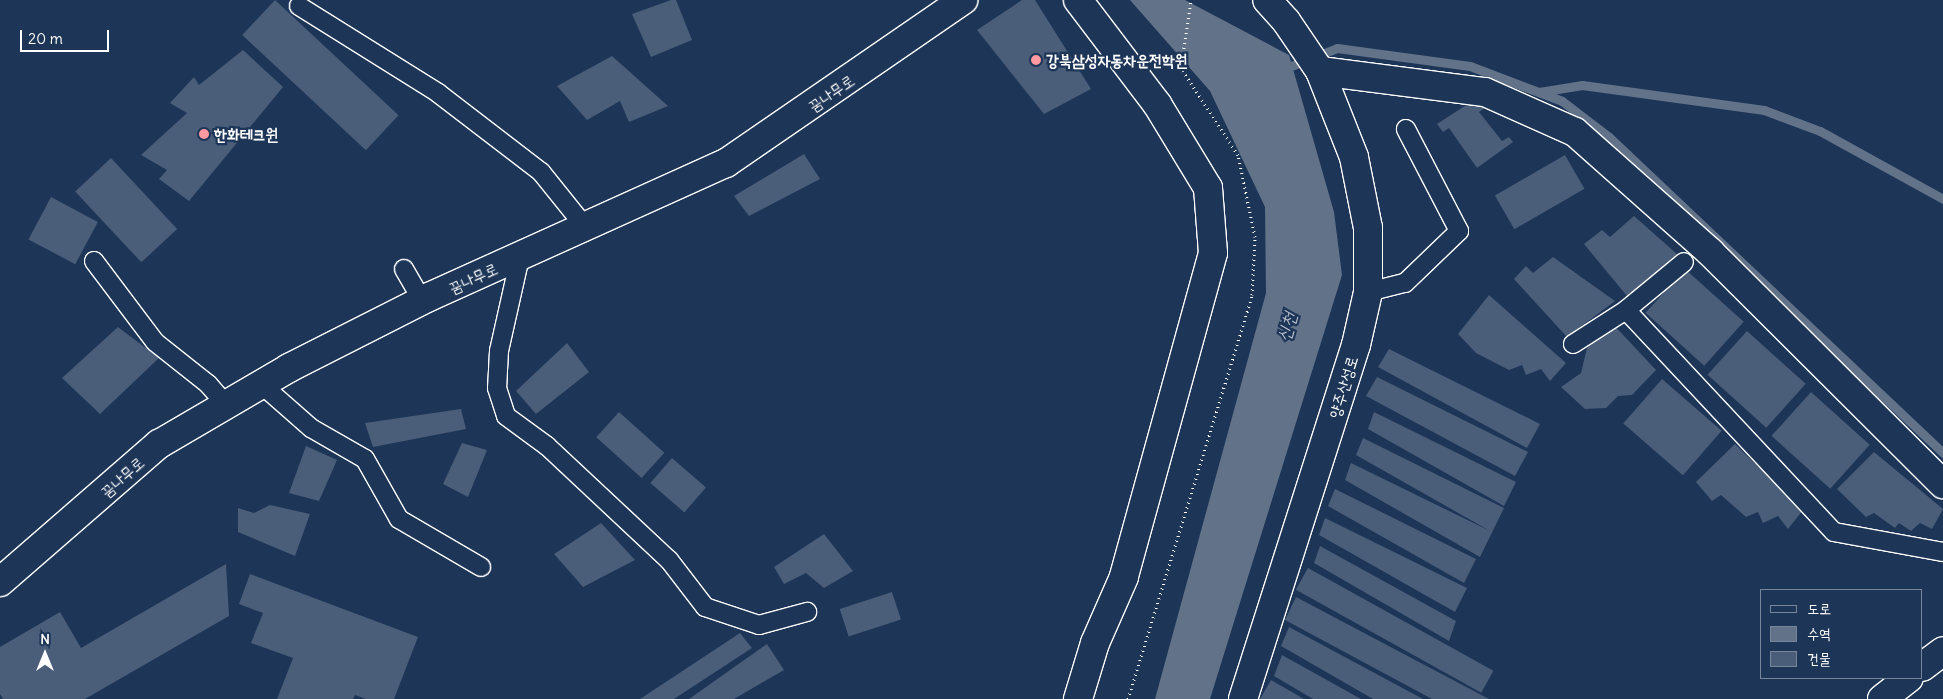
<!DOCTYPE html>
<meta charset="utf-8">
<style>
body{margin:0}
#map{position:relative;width:1943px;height:699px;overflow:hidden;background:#1d3557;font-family:Delius,"Poor Story",sans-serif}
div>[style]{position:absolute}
.water>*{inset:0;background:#617289}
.stream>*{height:9px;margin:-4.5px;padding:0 4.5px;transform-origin:4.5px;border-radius:4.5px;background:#617289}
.building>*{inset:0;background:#4a5d79;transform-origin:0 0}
.path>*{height:3px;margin-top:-1.5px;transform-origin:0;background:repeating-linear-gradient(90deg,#fff 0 1px,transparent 0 5px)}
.roads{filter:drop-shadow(1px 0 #fff) drop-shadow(-1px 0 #fff) drop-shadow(0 1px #fff) drop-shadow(0 -1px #fff)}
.service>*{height:18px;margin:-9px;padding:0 9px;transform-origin:9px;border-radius:9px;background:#1d3557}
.minor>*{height:28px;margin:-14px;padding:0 14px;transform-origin:14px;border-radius:14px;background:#1d3557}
.tertiary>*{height:28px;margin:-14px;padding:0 14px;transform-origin:14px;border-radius:14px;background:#1d3557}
.dots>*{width:14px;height:14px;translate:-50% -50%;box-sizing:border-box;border:2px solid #1d3557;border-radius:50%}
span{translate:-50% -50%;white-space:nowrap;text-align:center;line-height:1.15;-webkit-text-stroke:4.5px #1d3557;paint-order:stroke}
.poi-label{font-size:16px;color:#fff;font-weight:700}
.left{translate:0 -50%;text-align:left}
.street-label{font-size:16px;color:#fff}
.water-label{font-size:18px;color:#b8c0ca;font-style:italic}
.legend{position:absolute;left:1760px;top:589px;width:162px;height:90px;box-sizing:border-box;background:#1d3557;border:1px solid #77869a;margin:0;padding:6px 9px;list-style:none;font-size:15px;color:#fff}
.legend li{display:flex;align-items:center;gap:10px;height:25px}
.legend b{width:25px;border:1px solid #77869a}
.north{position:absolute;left:20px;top:629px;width:50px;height:50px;-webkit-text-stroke:4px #1d3557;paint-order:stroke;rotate:0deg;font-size:14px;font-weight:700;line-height:20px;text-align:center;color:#fff}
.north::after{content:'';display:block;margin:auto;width:18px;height:22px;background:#fff;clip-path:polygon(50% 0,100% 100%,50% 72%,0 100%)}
.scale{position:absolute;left:20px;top:30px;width:89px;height:22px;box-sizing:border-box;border:2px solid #fff;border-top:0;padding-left:6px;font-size:15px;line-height:18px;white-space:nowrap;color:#fff;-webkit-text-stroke:4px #1d3557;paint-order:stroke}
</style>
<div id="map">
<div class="water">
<i style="clip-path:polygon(1130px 0,1185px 0,1289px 55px,1334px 212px,1342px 275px,1210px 699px,1155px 699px,1266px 293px,1265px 207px,1210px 91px)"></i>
</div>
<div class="stream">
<i style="left:1281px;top:70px;width:60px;rotate:-21.4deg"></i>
<i style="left:1337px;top:48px;width:134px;rotate:7.7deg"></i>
<i style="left:1470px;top:66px;width:98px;rotate:20.8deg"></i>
<i style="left:1562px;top:101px;width:59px;rotate:37.5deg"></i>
<i style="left:1609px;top:137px;width:460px;rotate:43.4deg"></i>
<i style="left:1539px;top:92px;width:44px;rotate:-9.2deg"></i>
<i style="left:1582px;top:85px;width:184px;rotate:7.8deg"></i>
<i style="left:1764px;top:110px;width:60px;rotate:20.6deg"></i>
<i style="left:1820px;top:131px;width:141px;rotate:28.9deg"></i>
</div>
<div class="building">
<i style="left:275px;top:0;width:169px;height:48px;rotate:43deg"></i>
<i style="clip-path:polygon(671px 0,676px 0,692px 40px,651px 57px,632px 14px)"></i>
<i style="clip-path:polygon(1022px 0,1035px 0,1091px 89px,1044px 114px,977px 30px)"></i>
<i style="clip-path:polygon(243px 50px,283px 87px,189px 201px,159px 179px,167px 170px,141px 155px,187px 113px,170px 103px,194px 77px,199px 85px)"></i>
<i style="clip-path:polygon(612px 56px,668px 106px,629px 122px,620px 101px,587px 120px,557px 86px)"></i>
<i style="clip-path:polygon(1477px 98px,1486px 107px,1479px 112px,1502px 141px,1509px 137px,1513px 142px,1477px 168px,1449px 128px,1443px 132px,1437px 124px)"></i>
<i style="clip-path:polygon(804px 154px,820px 179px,749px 216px,734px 196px)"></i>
<i style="left:1565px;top:155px;width:39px;height:81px;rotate:60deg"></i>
<i style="left:111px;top:158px;width:97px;height:49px;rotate:47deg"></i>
<i style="left:51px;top:197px;width:53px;height:48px;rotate:28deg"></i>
<i style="clip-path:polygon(1634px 216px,1678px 255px,1627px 296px,1584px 244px,1602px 230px,1610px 237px)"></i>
<i style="clip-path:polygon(1553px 257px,1615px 301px,1567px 337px,1514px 279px,1526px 266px,1533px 273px)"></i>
<i style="left:1685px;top:269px;width:79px;height:59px;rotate:42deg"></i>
<i style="clip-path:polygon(1489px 295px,1566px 363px,1550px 381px,1541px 369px,1526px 375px,1522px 365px,1509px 370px,1476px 353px,1458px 334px)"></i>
<i style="clip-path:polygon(1611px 322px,1656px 370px,1632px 395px,1618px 396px,1606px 408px,1585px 409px,1561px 387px,1581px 373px,1587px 348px)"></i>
<i style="clip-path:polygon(118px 327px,159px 358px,100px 414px,62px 378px)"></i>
<i style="left:1747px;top:331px;width:79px;height:59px;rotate:42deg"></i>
<i style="clip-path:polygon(567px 343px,589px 372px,536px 414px,516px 391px)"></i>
<i style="clip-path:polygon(1389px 349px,1540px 424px,1527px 448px,1378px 367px)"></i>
<i style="clip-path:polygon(1377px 377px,1528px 452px,1515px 476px,1366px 396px)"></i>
<i style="left:1662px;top:379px;width:79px;height:59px;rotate:41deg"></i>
<i style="left:1811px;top:392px;width:79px;height:59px;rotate:42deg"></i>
<i style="clip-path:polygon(461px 409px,466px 429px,373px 447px,365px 423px)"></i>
<i style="left:619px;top:412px;width:61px;height:34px;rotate:42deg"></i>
<i style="clip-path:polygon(1374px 412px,1516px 482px,1504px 506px,1368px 429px)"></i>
<i style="clip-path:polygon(1363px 438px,1504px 508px,1480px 557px,1345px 480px,1351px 463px,1490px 531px,1356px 455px)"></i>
<i style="clip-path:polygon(462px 443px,487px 450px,468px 497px,443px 484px)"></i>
<i style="clip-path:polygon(1735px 444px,1803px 510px,1788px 529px,1778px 516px,1763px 523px,1758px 512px,1746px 517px,1721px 495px,1712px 501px,1696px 482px)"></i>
<i style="clip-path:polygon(306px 446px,337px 460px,319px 501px,289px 493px)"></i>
<i style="clip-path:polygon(1874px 452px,1943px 509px,1932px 529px,1920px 523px,1911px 531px,1899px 523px,1895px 528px,1874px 513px,1866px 517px,1837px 489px)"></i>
<i style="left:672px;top:458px;width:45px;height:33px;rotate:41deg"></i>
<i style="clip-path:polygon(1335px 489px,1476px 559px,1464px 583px,1328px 506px)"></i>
<i style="clip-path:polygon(270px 505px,310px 514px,295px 556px,238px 532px,238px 508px,254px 513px)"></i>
<i style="clip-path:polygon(1325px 518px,1467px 588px,1455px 612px,1319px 535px)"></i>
<i style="clip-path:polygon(601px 523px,635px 560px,583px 587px,554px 554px)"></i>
<i style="clip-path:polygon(824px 534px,853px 571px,824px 588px,806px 573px,784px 584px,774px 567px)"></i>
<i style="clip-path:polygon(1320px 546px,1456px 621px,1449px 641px,1314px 563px)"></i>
<i style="clip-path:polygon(226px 564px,229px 616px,85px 699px,3px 699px,0 694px,0 647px,60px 612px,81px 648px)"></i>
<i style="left:1308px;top:568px;width:212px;height:25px;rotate:29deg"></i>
<i style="clip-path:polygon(250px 574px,418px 637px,394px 699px,366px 699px,355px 695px,353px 699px,277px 699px,293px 658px,251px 643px,263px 613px,239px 604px)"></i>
<i style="left:892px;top:592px;width:29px;height:55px;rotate:72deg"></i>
<i style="clip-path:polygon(1296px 597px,1489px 699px,1432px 699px,1285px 620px)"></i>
<i style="clip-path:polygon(1289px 627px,1423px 699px,1373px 699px,1281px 646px)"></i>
<i style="clip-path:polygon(740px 633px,752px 648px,674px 699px,640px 699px)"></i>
<i style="clip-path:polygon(767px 644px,784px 670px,734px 699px,689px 699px)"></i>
<i style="clip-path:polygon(1282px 655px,1361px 699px,1313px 699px,1274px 676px)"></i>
<i style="clip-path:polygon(1271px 680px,1304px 699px,1260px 699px)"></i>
</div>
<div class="path">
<i style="left:1128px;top:699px;width:423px;rotate:-72.9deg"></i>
<i style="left:1252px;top:295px;width:58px;rotate:-87deg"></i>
<i style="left:1255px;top:237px;width:84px;rotate:-101.7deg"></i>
<i style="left:1238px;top:155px;width:104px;rotate:-123.2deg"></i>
<i style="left:1181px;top:68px;width:69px;rotate:-81.6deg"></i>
</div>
<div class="roads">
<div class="service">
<i style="left:299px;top:6px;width:164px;rotate:32deg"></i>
<i style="left:438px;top:93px;width:130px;rotate:37.5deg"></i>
<i style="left:541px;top:172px;width:72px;rotate:51.2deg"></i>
<i style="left:520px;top:257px;width:96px;rotate:102.6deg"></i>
<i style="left:499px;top:351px;width:37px;rotate:93deg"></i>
<i style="left:497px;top:388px;width:29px;rotate:72deg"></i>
<i style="left:506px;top:416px;width:51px;rotate:36.2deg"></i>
<i style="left:547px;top:446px;width:167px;rotate:43.1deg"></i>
<i style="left:669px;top:560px;width:59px;rotate:52.5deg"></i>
<i style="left:705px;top:607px;width:57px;rotate:18.4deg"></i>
<i style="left:759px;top:625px;width:50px;rotate:-15.2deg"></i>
<i style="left:94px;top:261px;width:101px;rotate:53deg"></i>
<i style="left:155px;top:342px;width:68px;rotate:38.4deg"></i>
<i style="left:208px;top:384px;width:28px;rotate:49deg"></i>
<i style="left:404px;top:269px;width:36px;rotate:60deg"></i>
<i style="left:1368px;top:292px;width:38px;rotate:-14deg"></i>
<i style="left:1405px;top:283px;width:75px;rotate:-43.9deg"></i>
<i style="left:1459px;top:231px;width:115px;rotate:-117.5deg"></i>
<i style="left:1626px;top:310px;width:304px;rotate:46.9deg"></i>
<i style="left:1834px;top:532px;width:111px;rotate:10.4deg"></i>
<i style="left:1573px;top:344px;width:63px;rotate:-32.7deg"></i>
<i style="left:1626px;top:310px;width:75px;rotate:-39.6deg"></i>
<i style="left:261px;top:384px;width:67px;rotate:41.3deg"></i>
<i style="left:311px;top:428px;width:62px;rotate:29.9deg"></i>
<i style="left:365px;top:459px;width:69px;rotate:60.5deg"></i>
<i style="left:399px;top:519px;width:95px;rotate:30.3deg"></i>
</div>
<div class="minor">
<i style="left:1078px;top:0;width:131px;rotate:52.8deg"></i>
<i style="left:1157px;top:104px;width:98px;rotate:58.7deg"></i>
<i style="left:1208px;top:188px;width:65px;rotate:85.6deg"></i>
<i style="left:1213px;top:253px;width:336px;rotate:105.4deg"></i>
<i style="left:1124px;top:577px;width:72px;rotate:113.7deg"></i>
<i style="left:1095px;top:643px;width:59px;rotate:106.9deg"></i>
<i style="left:1320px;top:71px;width:166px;rotate:7.3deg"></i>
<i style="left:1485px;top:92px;width:98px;rotate:24deg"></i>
<i style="left:1575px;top:132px;width:181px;rotate:41.6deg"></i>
<i style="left:1710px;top:252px;width:329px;rotate:44.9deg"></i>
<i style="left:0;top:582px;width:211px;rotate:-41deg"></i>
<i style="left:159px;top:444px;width:151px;rotate:-30.3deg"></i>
<i style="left:289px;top:368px;width:157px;rotate:-26.9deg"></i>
<i style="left:429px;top:297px;width:326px;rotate:-24.3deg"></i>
<i style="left:726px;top:163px;width:288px;rotate:-34.5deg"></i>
<i style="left:1243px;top:699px;width:372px;rotate:-72.3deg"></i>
<i style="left:1356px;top:345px;width:54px;rotate:-77.2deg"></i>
<i style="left:1368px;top:292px;width:64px;rotate:-90deg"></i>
<i style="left:1368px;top:228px;width:72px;rotate:-101.2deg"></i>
<i style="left:1354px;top:157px;width:92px;rotate:-111.6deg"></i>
<i style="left:1320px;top:71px;width:60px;rotate:-124.2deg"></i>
<i style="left:1286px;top:21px;width:28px;rotate:-132deg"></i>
</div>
<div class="tertiary">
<i style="left:1922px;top:667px;width:26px;rotate:-37deg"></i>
<i style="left:1882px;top:699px;width:34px;rotate:-38deg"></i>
</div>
</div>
<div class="dots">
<i style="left:1036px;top:60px;background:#ff9aa2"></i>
<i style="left:204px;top:134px;background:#ff9aa2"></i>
</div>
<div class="poi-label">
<span class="left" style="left:1046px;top:60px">강북삼성자동차운전학원</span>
<span class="left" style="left:214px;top:134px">한화테크원</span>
</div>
<div class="street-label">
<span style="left:831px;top:93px;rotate:-34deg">꿈나무로</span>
<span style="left:473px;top:278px;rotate:-24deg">꿈나무로</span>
<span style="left:1343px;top:387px;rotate:-73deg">양주산성로</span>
<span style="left:122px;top:477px;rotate:-41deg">꿈나무로</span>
</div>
<div class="water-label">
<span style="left:1287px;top:327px;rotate:-74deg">신천</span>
</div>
<ul class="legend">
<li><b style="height:6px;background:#1d3557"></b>도로</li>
<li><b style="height:14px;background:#617289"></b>수역</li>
<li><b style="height:14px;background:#4a5d79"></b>건물</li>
</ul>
<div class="north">N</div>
<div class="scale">20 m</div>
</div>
